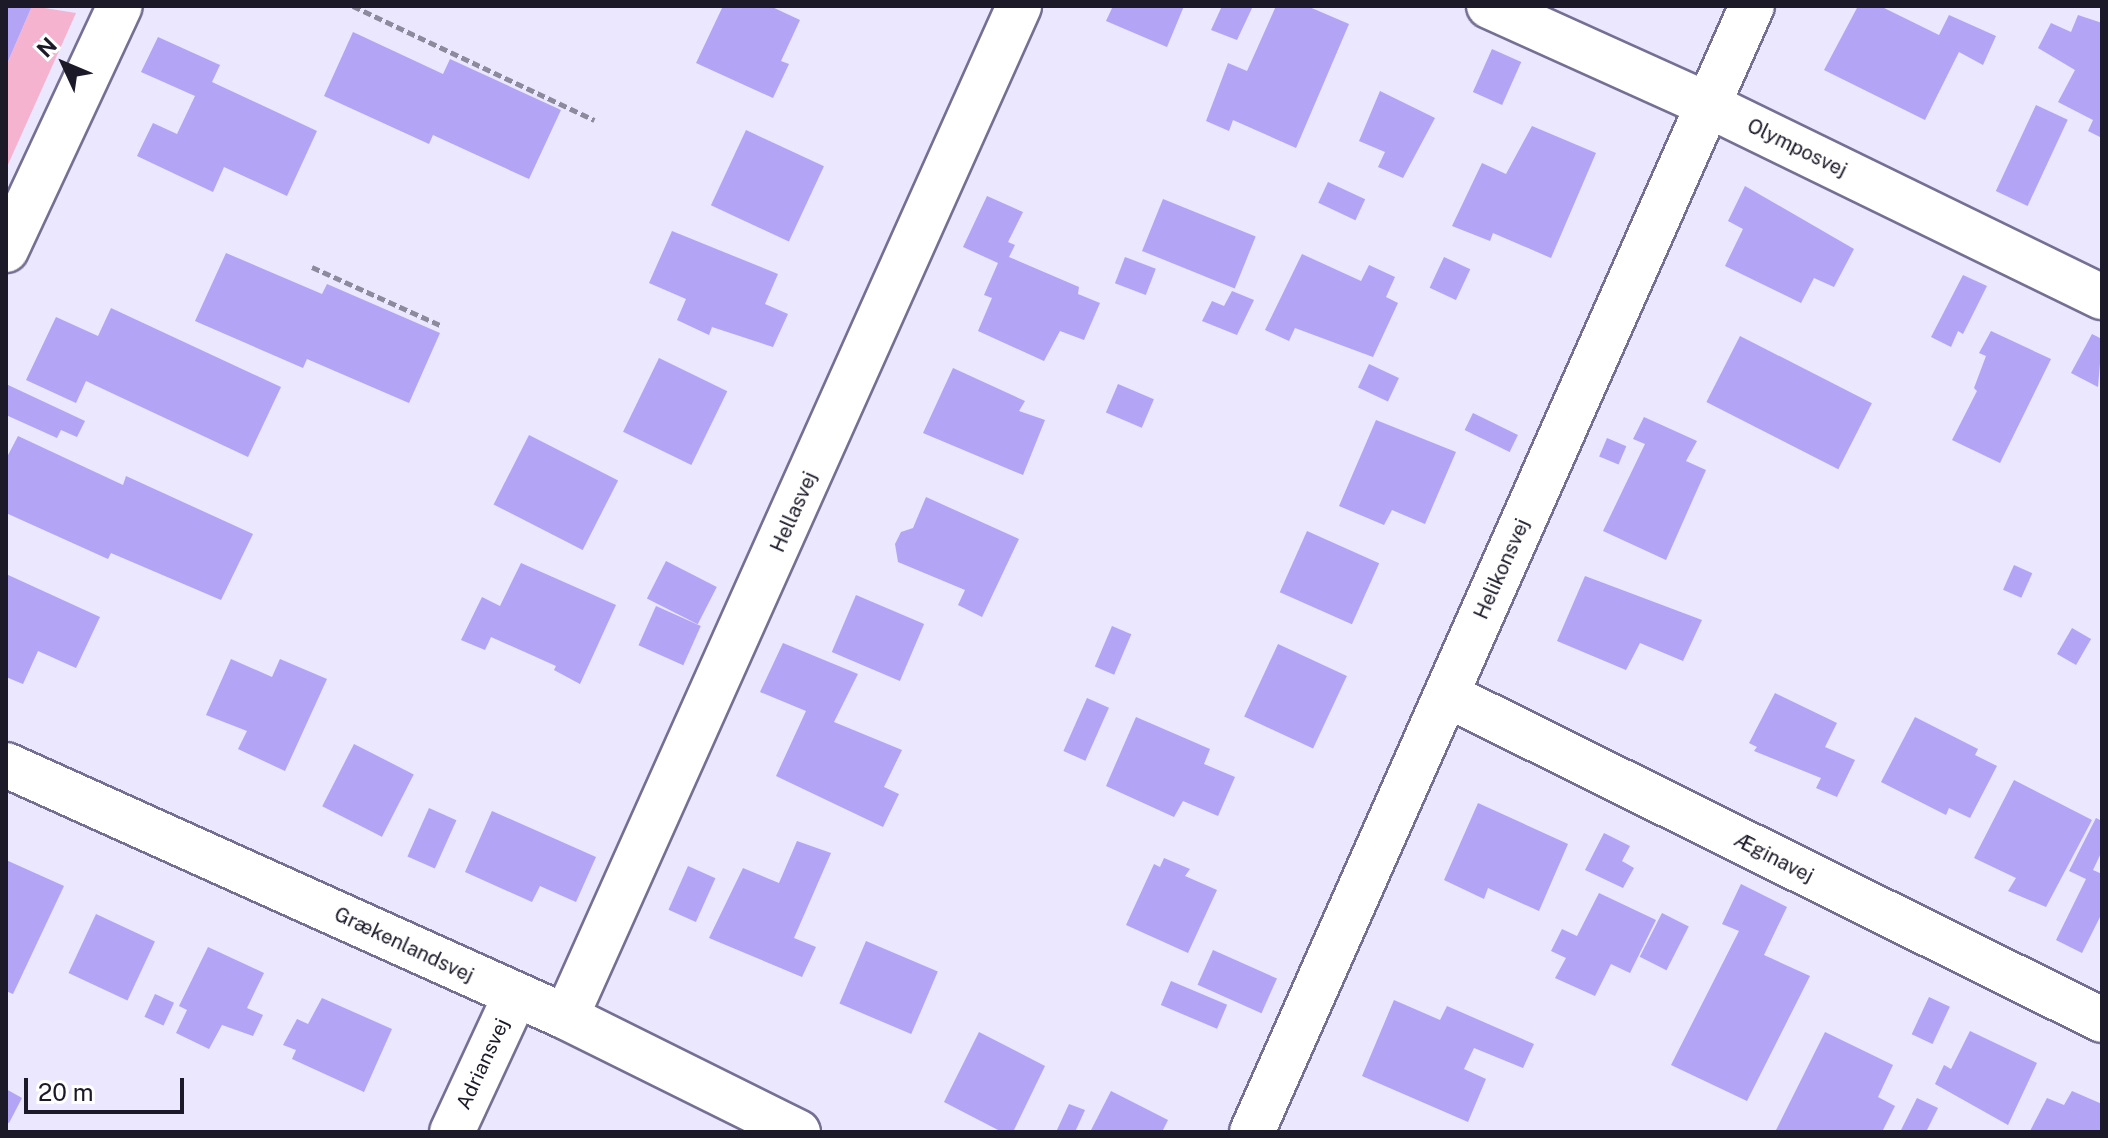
<!DOCTYPE html>
<meta charset="utf-8">
<style>
body{margin:0}
#map{position:relative;width:2108px;height:1138px;overflow:hidden;background:#eae7ff;font-family:"Public Sans",sans-serif}
div>[style]{position:absolute}
.green>*{inset:0;background:#f6b3d0}
.building>*{inset:0;background:#b3a4f6;transform-origin:0 0}
.path>*{height:5px;margin-top:-2.5px;transform-origin:0;background:repeating-linear-gradient(90deg,#8d8a9e 0 8px,transparent 0 12px)}
.roads{filter:drop-shadow(2px 0 #757093) drop-shadow(-2px 0 #757093) drop-shadow(0 2px #757093) drop-shadow(0 -2px #757093)}
.minor>*{height:44px;margin:-22px;padding:0 22px;transform-origin:22px;border-radius:22px;background:#fff}
span{translate:-50% -50%;white-space:nowrap;text-align:center;line-height:1.15;-webkit-text-stroke:6px #fff;paint-order:stroke}
.street-label{font-size:20px;color:#1c1a28}
.frame{position:absolute;inset:0;border:8px solid #1c1a28;pointer-events:none}
.north{position:absolute;left:24px;top:24px;width:80px;height:80px;-webkit-text-stroke:6px #fff;paint-order:stroke;rotate:314deg;font-size:22px;font-weight:700;line-height:32px;text-align:center;color:#1c1a28}
.north::after{content:'';display:block;margin:auto;width:28px;height:36px;background:#1c1a28;clip-path:polygon(50% 0,100% 100%,50% 72%,0 100%)}
.scale{position:absolute;left:24px;top:1078px;width:160px;height:36px;box-sizing:border-box;border:4px solid #1c1a28;border-top:0;padding-left:10px;font-size:24px;line-height:28px;white-space:nowrap;color:#1c1a28;-webkit-text-stroke:6px #fff;paint-order:stroke}
</style>
<div id="map">
<div class="green">
<i style="clip-path:polygon(32px 6px,76px 13px,6px 169px,6px 66px)"></i>
</div>
<div class="building">
<i style="clip-path:polygon(6px 6px,32px 6px,6px 66px)"></i>
<i style="clip-path:polygon(723px 6px,770px 6px,800px 20px,781px 61px,789px 64px,773px 98px,696px 63px)"></i>
<i style="clip-path:polygon(1113px 6px,1184px 6px,1167px 47px,1106px 21px)"></i>
<i style="clip-path:polygon(1222px 6px,1253px 6px,1237px 40px,1211px 30px)"></i>
<i style="clip-path:polygon(1276px 6px,1307px 6px,1349px 24px,1296px 148px,1233px 120px,1229px 131px,1206px 121px,1228px 63px,1247px 71px)"></i>
<i style="clip-path:polygon(1858px 6px,1880px 6px,1939px 35px,1949px 15px,1996px 36px,1983px 65px,1959px 52px,1925px 120px,1824px 70px)"></i>
<i style="clip-path:polygon(2078px 15px,2102px 23px,2102px 138px,2088px 131px,2093px 120px,2058px 102px,2075px 70px,2038px 48px,2051px 23px,2071px 32px)"></i>
<i style="clip-path:polygon(353px 32px,443px 74px,450px 59px,561px 110px,529px 179px,433px 135px,429px 144px,324px 96px)"></i>
<i style="clip-path:polygon(158px 37px,220px 65px,212px 82px,317px 131px,287px 196px,224px 167px,213px 192px,137px 156px,153px 123px,177px 134px,195px 96px,141px 72px)"></i>
<i style="left:1492px;top:49px;width:32px;height:47px;rotate:24deg"></i>
<i style="clip-path:polygon(1380px 91px,1435px 118px,1403px 178px,1378px 167px,1385px 152px,1359px 141px)"></i>
<i style="left:2036px;top:105px;width:35px;height:95px;rotate:25deg"></i>
<i style="clip-path:polygon(1532px 126px,1596px 153px,1551px 258px,1493px 233px,1490px 241px,1452px 226px,1482px 163px,1506px 174px)"></i>
<i style="left:746px;top:130px;width:86px;height:83px;rotate:25deg"></i>
<i style="left:1328px;top:182px;width:41px;height:23px;rotate:25deg"></i>
<i style="clip-path:polygon(1745px 186px,1854px 249px,1834px 287px,1814px 278px,1801px 303px,1725px 266px,1743px 229px,1728px 221px)"></i>
<i style="clip-path:polygon(987px 196px,1023px 212px,1008px 242px,1015px 245px,1009px 257px,1079px 287px,1078px 294px,1100px 303px,1084px 340px,1060px 331px,1044px 361px,978px 331px,992px 298px,984px 295px,998px 263px,963px 247px)"></i>
<i style="left:1163px;top:199px;width:100px;height:56px;rotate:22deg"></i>
<i style="clip-path:polygon(672px 231px,778px 274px,765px 304px,788px 314px,773px 347px,712px 327px,709px 335px,677px 320px,686px 299px,649px 283px)"></i>
<i style="clip-path:polygon(226px 253px,322px 294px,327px 284px,440px 333px,409px 403px,307px 359px,303px 368px,195px 321px)"></i>
<i style="clip-path:polygon(1302px 254px,1361px 281px,1369px 265px,1395px 277px,1386px 297px,1398px 303px,1373px 357px,1295px 328px,1289px 341px,1265px 330px)"></i>
<i style="left:1125px;top:257px;width:33px;height:28px;rotate:21deg"></i>
<i style="left:1444px;top:257px;width:29px;height:34px;rotate:25deg"></i>
<i style="clip-path:polygon(1963px 275px,1987px 286px,1963px 334px,1958px 331px,1951px 347px,1931px 337px)"></i>
<i style="clip-path:polygon(1232px 291px,1254px 300px,1237px 335px,1202px 321px,1212px 301px,1224px 306px)"></i>
<i style="clip-path:polygon(111px 308px,281px 387px,248px 457px,86px 381px,76px 403px,26px 380px,56px 317px,98px 336px)"></i>
<i style="clip-path:polygon(1991px 331px,2051px 359px,2000px 463px,1952px 440px,1977px 391px,1974px 388px,1986px 356px,1979px 353px)"></i>
<i style="clip-path:polygon(2092px 334px,2102px 339px,2098px 387px,2071px 373px)"></i>
<i style="left:1740px;top:336px;width:148px;height:74px;rotate:27deg"></i>
<i style="left:659px;top:358px;width:76px;height:82px;rotate:26deg"></i>
<i style="left:1369px;top:364px;width:33px;height:26px;rotate:25deg"></i>
<i style="clip-path:polygon(953px 368px,1025px 401px,1019px 411px,1045px 420px,1023px 475px,923px 433px)"></i>
<i style="clip-path:polygon(6px 384px,85px 421px,77px 437px,61px 430px,57px 438px,6px 415px)"></i>
<i style="left:1118px;top:384px;width:39px;height:31px;rotate:23deg"></i>
<i style="left:1473px;top:413px;width:50px;height:19px;rotate:26deg"></i>
<i style="clip-path:polygon(1644px 417px,1697px 441px,1686px 461px,1706px 470px,1666px 560px,1603px 531px,1645px 444px,1633px 439px)"></i>
<i style="clip-path:polygon(1376px 420px,1456px 452px,1425px 524px,1392px 510px,1384px 525px,1339px 506px)"></i>
<i style="left:529px;top:435px;width:100px;height:78px;rotate:27deg"></i>
<i style="clip-path:polygon(18px 436px,123px 485px,126px 476px,253px 534px,221px 600px,111px 553px,108px 559px,6px 513px,6px 459px)"></i>
<i style="left:1607px;top:438px;width:21px;height:20px;rotate:23deg"></i>
<i style="clip-path:polygon(926px 497px,1019px 539px,982px 617px,958px 605px,965px 590px,898px 562px,895px 544px,901px 532px,913px 528px)"></i>
<i style="left:1307px;top:531px;width:79px;height:67px;rotate:24deg"></i>
<i style="left:666px;top:561px;width:57px;height:42px;rotate:27deg"></i>
<i style="clip-path:polygon(521px 563px,616px 605px,580px 684px,554px 670px,556px 666px,491px 637px,485px 650px,461px 640px,482px 597px,500px 606px)"></i>
<i style="left:2014px;top:565px;width:20px;height:27px;rotate:24deg"></i>
<i style="clip-path:polygon(6px 574px,100px 617px,76px 668px,38px 651px,23px 684px,6px 677px)"></i>
<i style="clip-path:polygon(1585px 576px,1702px 620px,1683px 661px,1640px 643px,1626px 670px,1557px 641px)"></i>
<i style="left:856px;top:595px;width:74px;height:62px;rotate:23deg"></i>
<i style="left:656px;top:606px;width:49px;height:43px;rotate:24deg"></i>
<i style="left:1112px;top:626px;width:21px;height:44px;rotate:23deg"></i>
<i style="left:2072px;top:628px;width:22px;height:30px;rotate:30deg"></i>
<i style="clip-path:polygon(783px 643px,858px 674px,834px 722px,902px 750px,884px 787px,899px 794px,883px 827px,776px 776px,806px 711px,760px 692px)"></i>
<i style="left:1278px;top:644px;width:76px;height:80px;rotate:25deg"></i>
<i style="clip-path:polygon(231px 659px,272px 677px,280px 659px,327px 679px,285px 771px,238px 749px,247px 731px,206px 715px)"></i>
<i style="clip-path:polygon(1775px 693px,1837px 723px,1825px 747px,1855px 760px,1837px 797px,1816px 788px,1821px 778px,1754px 751px,1757px 747px,1749px 743px)"></i>
<i style="left:1087px;top:698px;width:24px;height:58px;rotate:24deg"></i>
<i style="clip-path:polygon(1136px 717px,1210px 749px,1204px 764px,1235px 777px,1218px 816px,1183px 801px,1174px 817px,1106px 786px)"></i>
<i style="clip-path:polygon(1915px 717px,1978px 749px,1975px 755px,1997px 766px,1970px 818px,1949px 808px,1946px 815px,1881px 782px)"></i>
<i style="left:354px;top:744px;width:67px;height:70px;rotate:27deg"></i>
<i style="clip-path:polygon(2014px 780px,2092px 820px,2046px 907px,2008px 891px,2016px 878px,1974px 858px)"></i>
<i style="clip-path:polygon(1478px 803px,1568px 844px,1539px 911px,1488px 888px,1484px 899px,1444px 880px)"></i>
<i style="left:429px;top:808px;width:30px;height:53px;rotate:24deg"></i>
<i style="clip-path:polygon(492px 811px,596px 857px,576px 902px,540px 886px,532px 902px,465px 872px)"></i>
<i style="clip-path:polygon(2096px 818px,2102px 821px,2102px 851px,2093px 870px,2102px 874px,2102px 913px,2082px 953px,2056px 940px,2086px 879px,2069px 871px)"></i>
<i style="clip-path:polygon(1604px 833px,1630px 846px,1622px 861px,1634px 868px,1623px 888px,1585px 870px)"></i>
<i style="clip-path:polygon(797px 841px,831px 853px,794px 938px,816px 947px,802px 977px,709px 938px,743px 868px,779px 883px)"></i>
<i style="clip-path:polygon(1164px 858px,1190px 869px,1185px 876px,1217px 890px,1188px 953px,1126px 925px,1154px 864px,1160px 867px)"></i>
<i style="clip-path:polygon(6px 860px,64px 886px,13px 994px,6px 991px)"></i>
<i style="left:688px;top:866px;width:30px;height:48px;rotate:24deg"></i>
<i style="clip-path:polygon(1741px 884px,1787px 907px,1764px 955px,1810px 976px,1747px 1101px,1671px 1065px,1739px 931px,1722px 924px)"></i>
<i style="clip-path:polygon(1599px 893px,1656px 920px,1630px 973px,1611px 964px,1595px 996px,1555px 978px,1566px 958px,1551px 951px,1562px 929px,1577px 936px)"></i>
<i style="left:1662px;top:913px;width:30px;height:49px;rotate:27deg"></i>
<i style="left:96px;top:914px;width:65px;height:65px;rotate:25deg"></i>
<i style="left:866px;top:941px;width:78px;height:68px;rotate:23deg"></i>
<i style="clip-path:polygon(208px 947px,264px 973px,247px 1008px,263px 1015px,253px 1036px,222px 1025px,209px 1049px,176px 1033px,187px 1010px,179px 1006px)"></i>
<i style="left:1213px;top:950px;width:70px;height:38px;rotate:24deg"></i>
<i style="left:1171px;top:981px;width:61px;height:26px;rotate:23deg"></i>
<i style="left:155px;top:994px;width:21px;height:25px;rotate:25deg"></i>
<i style="left:1929px;top:997px;width:23px;height:41px;rotate:25deg"></i>
<i style="clip-path:polygon(322px 998px,392px 1029px,364px 1092px,292px 1059px,296px 1050px,283px 1045px,297px 1019px,308px 1024px)"></i>
<i style="clip-path:polygon(1394px 1000px,1440px 1020px,1447px 1006px,1534px 1044px,1523px 1068px,1474px 1048px,1464px 1069px,1486px 1079px,1468px 1122px,1362px 1076px)"></i>
<i style="clip-path:polygon(1970px 1031px,2037px 1063px,2008px 1125px,1935px 1084px,1944px 1065px,1951px 1069px)"></i>
<i style="clip-path:polygon(979px 1032px,1045px 1066px,1013px 1132px,1002px 1132px,944px 1102px)"></i>
<i style="clip-path:polygon(1825px 1032px,1893px 1065px,1878px 1097px,1895px 1106px,1882px 1132px,1775px 1132px)"></i>
<i style="clip-path:polygon(6px 1089px,22px 1098px,9px 1123px,6px 1122px)"></i>
<i style="clip-path:polygon(1111px 1091px,1168px 1120px,1162px 1132px,1090px 1132px)"></i>
<i style="clip-path:polygon(2072px 1091px,2102px 1104px,2102px 1132px,2030px 1131px,2047px 1098px,2064px 1105px)"></i>
<i style="clip-path:polygon(1917px 1098px,1938px 1108px,1926px 1132px,1900px 1132px)"></i>
<i style="clip-path:polygon(1069px 1104px,1085px 1110px,1075px 1132px,1056px 1132px)"></i>
</div>
<div class="path">
<i style="left:353px;top:6px;width:267px;rotate:25.3deg"></i>
<i style="left:312px;top:267px;width:143px;rotate:24.4deg"></i>
</div>
<div class="roads">
<div class="minor">
<i style="left:1489px;top:6px;width:243px;rotate:24.3deg"></i>
<i style="left:1710px;top:106px;width:436px;rotate:26deg"></i>
<i style="left:6px;top:250px;width:269px;rotate:-65deg"></i>
<i style="left:1447px;top:695px;width:731px;rotate:26.39deg"></i>
<i style="left:6px;top:765px;width:614px;rotate:24.23deg"></i>
<i style="left:566px;top:1017px;width:259px;rotate:26.4deg"></i>
<i style="left:566px;top:1017px;width:1108px;rotate:-65.86deg"></i>
<i style="left:452px;top:1132px;width:150px;rotate:-65.1deg"></i>
<i style="left:1252px;top:1132px;width:1232px;rotate:-66.06deg"></i>
</div>
</div>
<div class="street-label">
<span style="left:1797px;top:148px;rotate:26deg">Olymposvej</span>
<span style="left:794px;top:512px;rotate:-66deg">Hellasvej</span>
<span style="left:1502px;top:569px;rotate:-66deg">Helikonsvej</span>
<span style="left:1774px;top:858px;rotate:27deg">Æginavej</span>
<span style="left:404px;top:945px;rotate:25deg">Grækenlandsvej</span>
<span style="left:483px;top:1064px;rotate:-65deg">Adriansvej</span>
</div>
<div class="frame"></div>
<div class="north">N</div>
<div class="scale">20 m</div>
</div>
